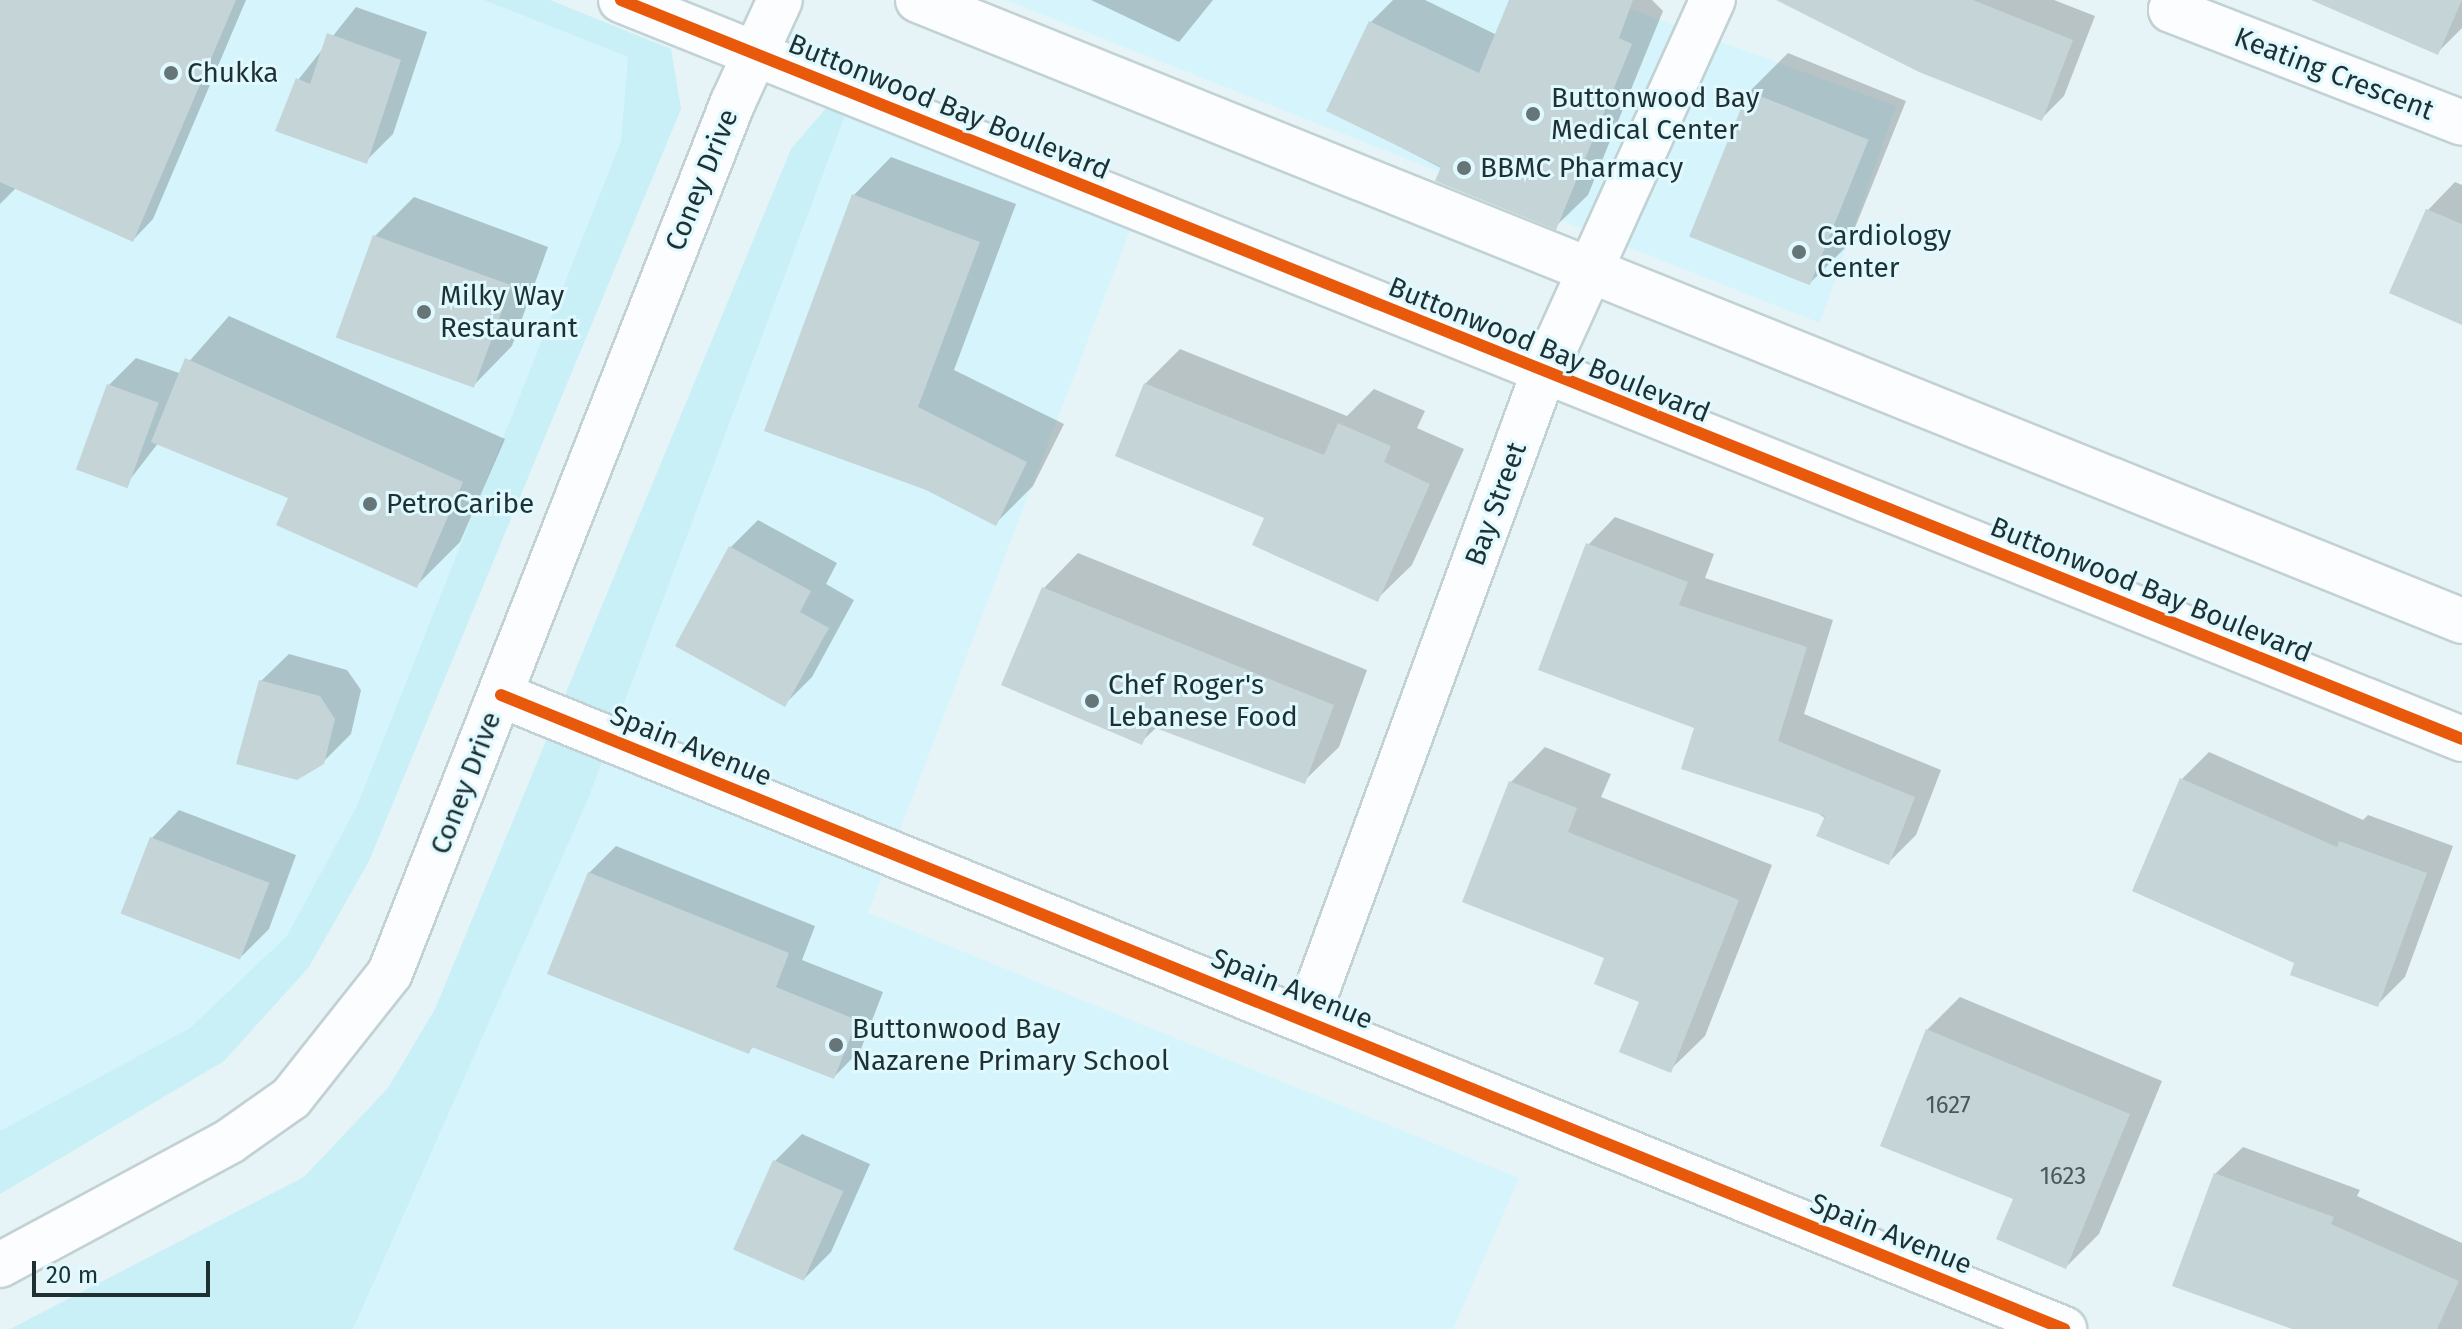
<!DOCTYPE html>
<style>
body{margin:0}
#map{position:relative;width:2462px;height:1329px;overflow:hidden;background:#e6f4f8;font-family:"Fira Sans",sans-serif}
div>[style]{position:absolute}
.built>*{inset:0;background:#d6f4fb}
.green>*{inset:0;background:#c9eff7}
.shadow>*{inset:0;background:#0003}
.building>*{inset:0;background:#c5d4d7;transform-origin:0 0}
.roads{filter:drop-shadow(2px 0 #c2d1d4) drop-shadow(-2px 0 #c2d1d4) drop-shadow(0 2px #c2d1d4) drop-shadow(0 -2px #c2d1d4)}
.street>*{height:44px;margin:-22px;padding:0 22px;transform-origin:22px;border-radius:22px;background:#fbfdfe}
.secondary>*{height:44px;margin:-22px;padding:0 22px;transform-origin:22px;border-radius:22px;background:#fbfdfe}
.cycleway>*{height:12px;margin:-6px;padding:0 6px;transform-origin:6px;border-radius:6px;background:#e8590c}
.dots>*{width:22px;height:22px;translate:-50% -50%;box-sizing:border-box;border:4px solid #dff9ff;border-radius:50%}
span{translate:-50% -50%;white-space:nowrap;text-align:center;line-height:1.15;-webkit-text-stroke:6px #dff9ff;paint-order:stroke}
.number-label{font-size:24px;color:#48595c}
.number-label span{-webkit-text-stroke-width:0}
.poi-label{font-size:28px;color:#1f3033}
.left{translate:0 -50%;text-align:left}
.street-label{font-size:28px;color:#1f3033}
.scale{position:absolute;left:32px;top:1261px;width:178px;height:36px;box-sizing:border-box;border:4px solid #1f3033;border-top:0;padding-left:10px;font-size:24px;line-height:28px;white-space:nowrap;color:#1f3033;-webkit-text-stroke:6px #dff9ff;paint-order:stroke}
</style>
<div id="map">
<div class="built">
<i style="clip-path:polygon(0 0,484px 0,628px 57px,621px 141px,357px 807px,287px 936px,190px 1028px,0 1131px)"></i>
<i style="clip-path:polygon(1006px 0,1606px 0,1896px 106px,1820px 323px)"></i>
<i style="clip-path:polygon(846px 113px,1130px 230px,868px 913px,1519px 1178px,1453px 1329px,353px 1329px,588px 799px)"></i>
</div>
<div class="green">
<i style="clip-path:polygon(484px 0,550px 0,671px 49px,681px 109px,369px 861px,309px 967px,224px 1061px,0 1194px,0 1131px,190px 1028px,287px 936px,357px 806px,621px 141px,628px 57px)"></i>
<i style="clip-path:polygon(828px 106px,846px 113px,588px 799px,353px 1329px,10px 1329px,304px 1177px,388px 1088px,435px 1009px,791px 149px)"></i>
</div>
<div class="shadow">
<i style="clip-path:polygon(0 0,246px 0,153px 219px,133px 240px,17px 187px,0 204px)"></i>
<i style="clip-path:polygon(1091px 0,1213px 0,1179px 42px)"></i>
<i style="clip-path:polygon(1393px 0,1425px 0,1497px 35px,1511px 0,1652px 0,1663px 11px,1588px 195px,1555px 227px,1329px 110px,1371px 22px)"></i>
<i style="clip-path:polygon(1842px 0,2054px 0,2095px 16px,2064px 96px,2041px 119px)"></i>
<i style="clip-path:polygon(2316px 0,2462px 0,2462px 28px,2438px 52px)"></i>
<i style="clip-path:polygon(356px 7px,427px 32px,393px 134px,366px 161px,298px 80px)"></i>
<i style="clip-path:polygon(1788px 53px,1906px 101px,1848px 245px,1809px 284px,1749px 92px)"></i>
<i style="clip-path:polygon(891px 157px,1016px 204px,954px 370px,1064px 424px,1033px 486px,996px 523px,927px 489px,854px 195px)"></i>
<i style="clip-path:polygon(2455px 182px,2462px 185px,2462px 323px,2392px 292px,2428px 210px)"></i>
<i style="clip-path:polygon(414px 197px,548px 247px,512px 346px,474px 385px,375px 236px)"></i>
<i style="clip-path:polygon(229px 316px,505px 439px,460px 542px,417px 585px,291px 497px,159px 442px,125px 486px,109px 385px,136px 358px,179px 373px)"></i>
<i style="clip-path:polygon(1180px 349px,1347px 416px,1374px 389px,1425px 411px,1417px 428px,1464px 449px,1412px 565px,1377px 599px,1266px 516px,1145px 384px)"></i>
<i style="clip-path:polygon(1615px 517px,1714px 554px,1705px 578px,1833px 620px,1804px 714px,1941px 770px,1916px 835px,1888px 863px,1697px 727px,1588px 545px)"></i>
<i style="clip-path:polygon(758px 520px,837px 563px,826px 584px,854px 600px,812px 677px,785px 704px,731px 547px)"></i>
<i style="clip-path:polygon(1078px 553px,1367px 670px,1339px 747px,1304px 781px,1157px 727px,1141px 742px,1044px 588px)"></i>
<i style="clip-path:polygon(289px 654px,347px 670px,361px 690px,351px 734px,323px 762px,261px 681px)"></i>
<i style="clip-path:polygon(1545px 747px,1611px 774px,1601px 797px,1772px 865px,1705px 1036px,1670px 1070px,1642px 1001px,1606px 957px,1511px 782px)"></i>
<i style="clip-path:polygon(2209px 752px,2363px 820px,2368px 815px,2453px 846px,2405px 977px,2377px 1005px,2297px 962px,2182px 779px)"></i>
<i style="clip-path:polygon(179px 810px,296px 855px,269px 929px,242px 956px,152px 838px)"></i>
<i style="clip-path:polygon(616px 846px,815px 926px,802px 960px,883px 992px,861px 1049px,834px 1077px,754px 1046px,748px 1052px,589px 873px)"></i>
<i style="clip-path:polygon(1960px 997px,2162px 1081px,2099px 1234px,2066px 1267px,2015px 1198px,1927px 1030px)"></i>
<i style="clip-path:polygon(802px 1134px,870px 1164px,831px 1252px,804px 1279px,735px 1249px,775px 1161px)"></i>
<i style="clip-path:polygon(2243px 1147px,2360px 1190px,2357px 1196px,2462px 1243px,2462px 1329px,2332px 1329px,2215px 1174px)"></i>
</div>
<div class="building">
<i style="clip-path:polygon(0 0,236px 0,133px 242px,0 182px)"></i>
<i style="clip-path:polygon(1509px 0,1633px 0,1619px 38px,1632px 44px,1556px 230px,1435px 181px,1441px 167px,1326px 111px,1369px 21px,1479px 73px)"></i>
<i style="clip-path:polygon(1776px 0,1973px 0,2073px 40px,2042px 121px,1919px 72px)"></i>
<i style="clip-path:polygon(2311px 0,2462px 0,2438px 55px)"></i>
<i style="clip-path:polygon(327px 33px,401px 60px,367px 164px,275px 131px,296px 78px,310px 84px)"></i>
<i style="left:1748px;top:91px;width:130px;height:157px;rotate:22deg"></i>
<i style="clip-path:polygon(852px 194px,980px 242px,918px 407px,1027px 462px,996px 526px,926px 490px,764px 431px)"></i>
<i style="clip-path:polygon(2426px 209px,2462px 224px,2462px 325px,2389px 293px)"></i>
<i style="left:373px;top:235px;width:147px;height:109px;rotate:20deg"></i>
<i style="clip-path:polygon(185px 358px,463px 482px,417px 588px,276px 525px,288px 498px,151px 442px)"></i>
<i style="clip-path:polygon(1144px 383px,1324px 455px,1338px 423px,1391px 446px,1384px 462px,1430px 484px,1378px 602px,1252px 545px,1264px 518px,1115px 456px)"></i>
<i style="left:107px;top:384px;width:55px;height:91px;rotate:20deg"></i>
<i style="clip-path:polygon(1586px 543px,1688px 582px,1679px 605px,1807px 647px,1778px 741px,1915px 797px,1889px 865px,1816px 836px,1825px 816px,1681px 769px,1694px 728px,1538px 670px)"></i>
<i style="clip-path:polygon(729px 546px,811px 591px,800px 612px,829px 628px,785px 707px,675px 646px)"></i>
<i style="clip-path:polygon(1042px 587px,1334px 705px,1305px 784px,1150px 726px,1142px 745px,1001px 685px)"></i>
<i style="clip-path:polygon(259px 680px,320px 696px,335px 719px,324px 764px,297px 780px,236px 764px)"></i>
<i style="clip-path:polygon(2180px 778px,2337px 847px,2339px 841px,2427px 873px,2378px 1007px,2290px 975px,2294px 963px,2132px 891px)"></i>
<i style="clip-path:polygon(1509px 781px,1577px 808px,1568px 832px,1739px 900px,1671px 1073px,1619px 1052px,1639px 1002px,1594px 984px,1604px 958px,1462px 902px)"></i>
<i style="left:150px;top:837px;width:128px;height:82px;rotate:21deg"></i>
<i style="clip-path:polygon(588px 872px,789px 953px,776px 987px,857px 1020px,834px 1079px,752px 1047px,749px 1054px,547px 974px)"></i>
<i style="clip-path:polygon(1926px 1029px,2130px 1114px,2066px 1269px,1996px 1239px,2013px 1199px,1880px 1146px)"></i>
<i style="left:773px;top:1160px;width:77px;height:98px;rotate:24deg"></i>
<i style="clip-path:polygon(2214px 1173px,2334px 1217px,2331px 1224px,2459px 1281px,2437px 1329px,2292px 1329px,2172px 1286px)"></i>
</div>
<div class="roads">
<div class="street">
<i style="left:2176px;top:0;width:11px;rotate:117deg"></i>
<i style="left:2171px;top:10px;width:312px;rotate:21.2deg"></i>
<i style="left:501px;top:695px;width:1687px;rotate:22.08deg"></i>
<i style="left:1306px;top:1020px;width:688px;rotate:-69.85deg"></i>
<i style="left:1543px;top:374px;width:411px;rotate:-65.6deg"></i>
</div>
<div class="secondary">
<i style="left:621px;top:0;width:1984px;rotate:21.87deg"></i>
<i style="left:918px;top:0;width:1664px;rotate:21.91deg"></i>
<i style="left:0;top:1265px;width:261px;rotate:-28.3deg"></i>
<i style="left:230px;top:1141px;width:75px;rotate:-35.2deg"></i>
<i style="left:291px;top:1098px;width:159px;rotate:-51.6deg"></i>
<i style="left:390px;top:973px;width:936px;rotate:-68.51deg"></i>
<i style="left:733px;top:102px;width:112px;rotate:-65.3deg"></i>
</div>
</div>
<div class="cycleway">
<i style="left:621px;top:0;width:1984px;rotate:21.87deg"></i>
<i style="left:501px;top:695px;width:1687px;rotate:22.08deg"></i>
</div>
<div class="dots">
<i style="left:171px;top:73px;background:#657578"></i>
<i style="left:1533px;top:114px;background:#657578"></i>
<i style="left:1464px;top:168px;background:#657578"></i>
<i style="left:1799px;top:252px;background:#657578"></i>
<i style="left:424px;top:312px;background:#657578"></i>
<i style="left:370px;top:504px;background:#657578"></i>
<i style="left:1092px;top:701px;background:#657578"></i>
<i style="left:836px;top:1045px;background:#657578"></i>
</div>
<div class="number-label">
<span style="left:1948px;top:1106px">1627</span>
<span style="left:2063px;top:1177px">1623</span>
</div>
<div class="poi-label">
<span class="left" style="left:187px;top:73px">Chukka</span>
<span class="left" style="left:1551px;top:114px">Buttonwood Bay<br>Medical Center</span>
<span class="left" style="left:1480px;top:168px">BBMC Pharmacy</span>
<span class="left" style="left:1817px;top:252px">Cardiology<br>Center</span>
<span class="left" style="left:440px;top:312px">Milky Way<br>Restaurant</span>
<span class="left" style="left:386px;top:504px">PetroCaribe</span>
<span class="left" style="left:1108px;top:701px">Chef Roger's<br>Lebanese Food</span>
<span class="left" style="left:852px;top:1045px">Buttonwood Bay<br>Nazarene Primary School</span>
</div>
<div class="street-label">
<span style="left:2334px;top:74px;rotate:21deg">Keating Crescent</span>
<span style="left:949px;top:107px;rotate:22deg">Buttonwood Bay Boulevard</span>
<span style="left:702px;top:180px;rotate:-68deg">Coney Drive</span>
<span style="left:1549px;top:350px;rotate:22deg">Buttonwood Bay Boulevard</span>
<span style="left:1496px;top:504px;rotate:-70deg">Bay Street</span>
<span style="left:2151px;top:590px;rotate:22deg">Buttonwood Bay Boulevard</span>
<span style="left:691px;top:746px;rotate:22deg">Spain Avenue</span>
<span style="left:466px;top:783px;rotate:-69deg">Coney Drive</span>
<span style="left:1292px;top:989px;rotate:22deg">Spain Avenue</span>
<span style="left:1891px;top:1234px;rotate:22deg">Spain Avenue</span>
</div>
<div class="scale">20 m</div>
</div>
